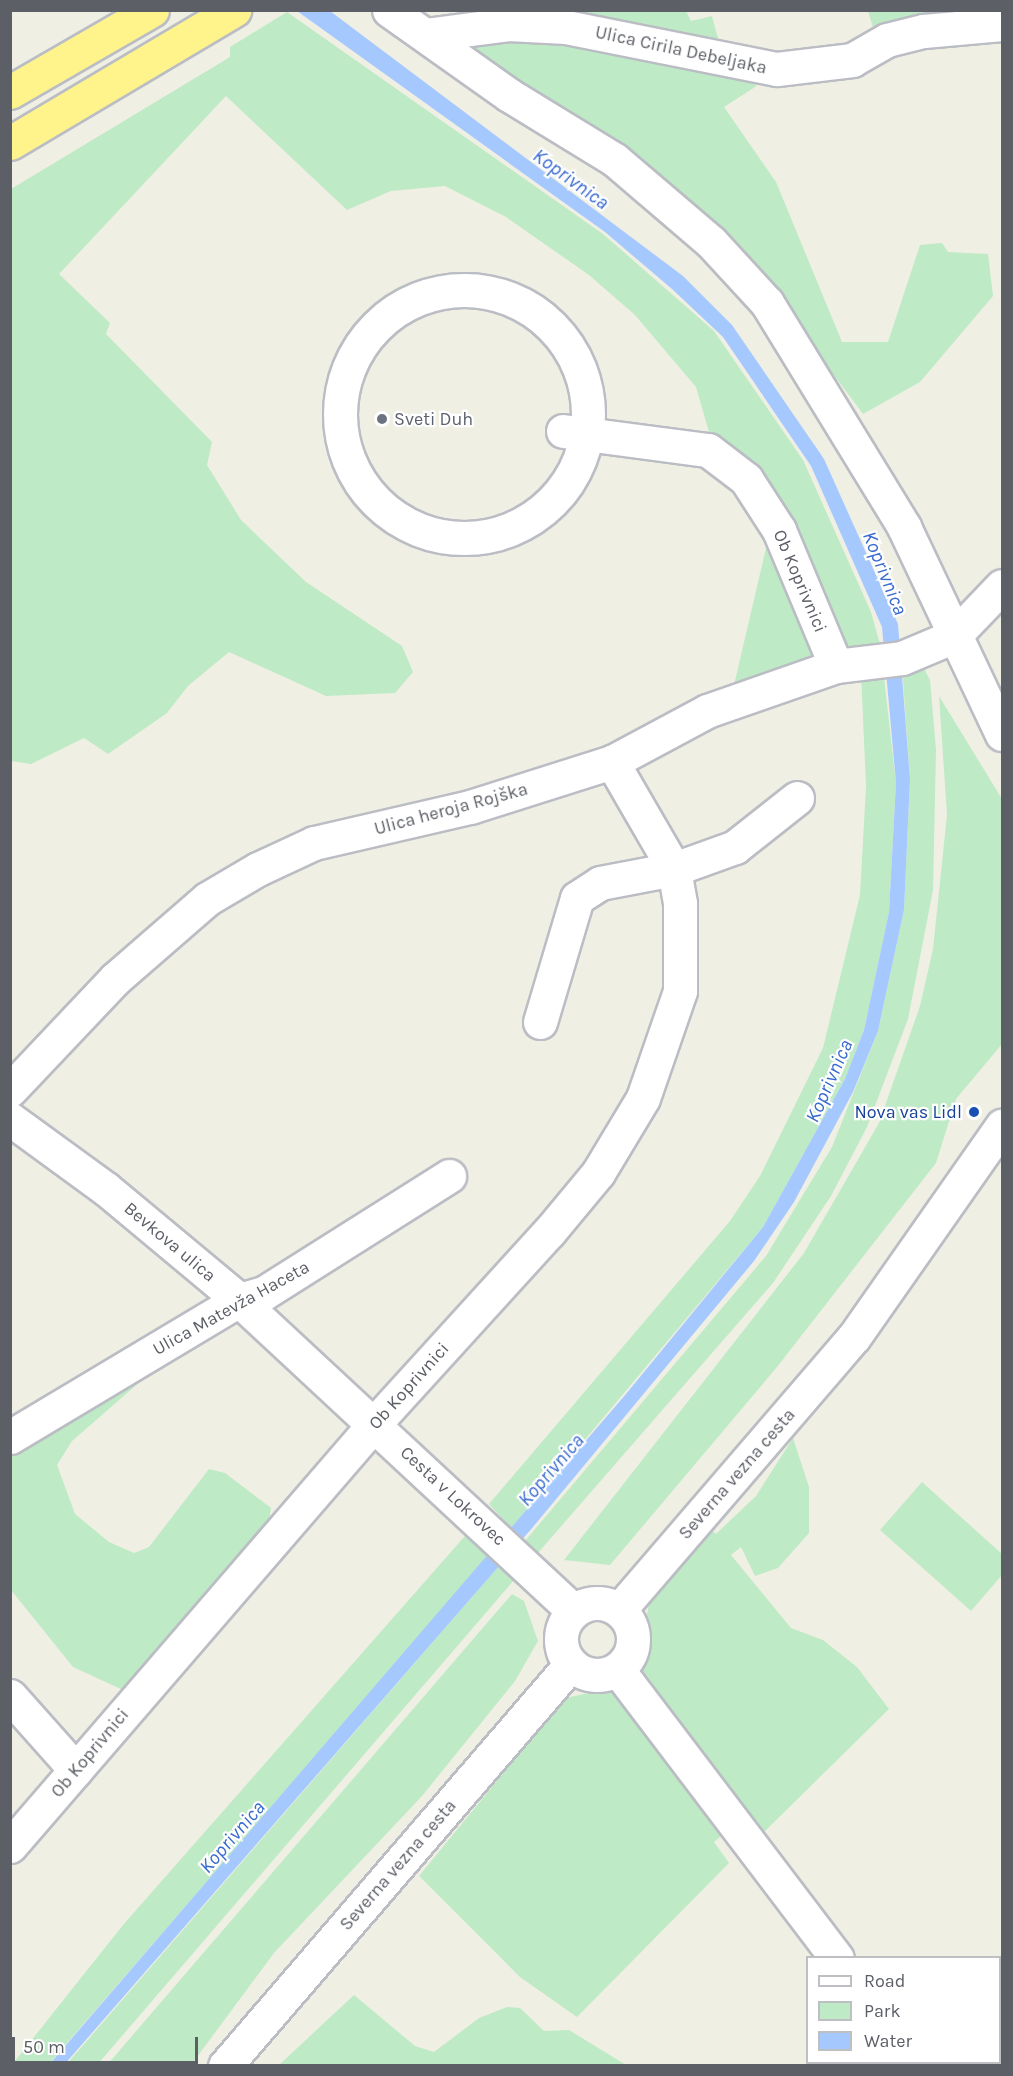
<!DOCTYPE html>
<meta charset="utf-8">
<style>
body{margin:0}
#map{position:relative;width:1013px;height:2076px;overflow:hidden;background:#f0efe4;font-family:Karla,sans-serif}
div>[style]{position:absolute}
.green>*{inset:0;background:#beeac5}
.water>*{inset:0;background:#a5c9ff}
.roads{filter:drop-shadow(2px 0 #bbbdc4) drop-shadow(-2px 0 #bbbdc4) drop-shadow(0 2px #bbbdc4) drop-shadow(0 -2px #bbbdc4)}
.minor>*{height:33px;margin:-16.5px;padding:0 16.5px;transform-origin:16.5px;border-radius:16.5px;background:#fff}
.minor>.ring{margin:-16.5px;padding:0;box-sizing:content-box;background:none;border:33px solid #fff;border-radius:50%}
.highway>*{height:33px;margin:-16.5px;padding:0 16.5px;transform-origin:16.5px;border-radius:16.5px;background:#fff48c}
.dots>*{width:16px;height:16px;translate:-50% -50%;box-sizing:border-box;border:3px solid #fff;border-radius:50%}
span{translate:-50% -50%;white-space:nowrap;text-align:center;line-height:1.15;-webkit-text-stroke:4.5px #fff;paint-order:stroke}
.street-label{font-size:18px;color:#5c5f66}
.worship-label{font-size:18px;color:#5b616d}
.left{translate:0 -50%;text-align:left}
.transit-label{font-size:18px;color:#164399}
.right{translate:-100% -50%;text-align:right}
.water-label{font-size:20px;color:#3a6bd0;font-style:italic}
.frame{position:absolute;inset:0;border:12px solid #5c5f66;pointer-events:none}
.legend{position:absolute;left:806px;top:1956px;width:195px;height:108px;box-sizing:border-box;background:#fff;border:2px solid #bebfc2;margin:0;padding:8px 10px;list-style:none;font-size:18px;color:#5c5f66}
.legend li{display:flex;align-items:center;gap:12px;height:30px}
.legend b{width:30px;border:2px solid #bebfc2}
.scale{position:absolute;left:12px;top:2037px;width:186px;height:27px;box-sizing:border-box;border:3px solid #5c5f66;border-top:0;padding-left:8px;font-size:18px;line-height:21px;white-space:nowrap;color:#5c5f66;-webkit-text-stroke:4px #fff;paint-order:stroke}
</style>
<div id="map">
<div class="green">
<i style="clip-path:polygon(936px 10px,972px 13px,876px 37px,868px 11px)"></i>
<i style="clip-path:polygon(494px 11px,686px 11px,691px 21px,712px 16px,720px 46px,634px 23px)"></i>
<i style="clip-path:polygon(287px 12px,603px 234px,714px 331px,803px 460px,871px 612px,881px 648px,858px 653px,842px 644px,780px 501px,758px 467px,709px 432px,696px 387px,635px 315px,589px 275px,506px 217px,445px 186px,391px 191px,347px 210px,226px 96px,59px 274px,110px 323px,106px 334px,212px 442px,207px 465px,241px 520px,306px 582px,402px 646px,413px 672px,395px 693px,326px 696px,229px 652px,188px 686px,167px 713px,108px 754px,84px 738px,31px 764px,11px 761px,11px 189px,230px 57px,230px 47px)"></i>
<i style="clip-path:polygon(540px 36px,761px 74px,755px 87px,724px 107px,776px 182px,842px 342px,888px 342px,920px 245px,942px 243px,948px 252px,988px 254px,993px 296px,920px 382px,863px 414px,769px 288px,542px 99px,473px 49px,477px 39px)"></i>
<i style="clip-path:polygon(767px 544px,813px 659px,734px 685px)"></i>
<i style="clip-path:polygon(922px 665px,930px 680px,936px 750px,933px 890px,908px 1019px,867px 1127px,831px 1196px,773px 1283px,537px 1554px,525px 1541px,766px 1256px,832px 1147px,878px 1031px,904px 910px,910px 779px,902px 666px)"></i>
<i style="clip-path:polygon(883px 669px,896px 783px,889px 912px,864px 1030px,845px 1079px,763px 1227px,511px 1528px,489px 1504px,730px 1221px,760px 1176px,823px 1048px,860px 895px,866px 786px,861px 673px)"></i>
<i style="clip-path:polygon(939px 696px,1002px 799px,1002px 1044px,956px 1099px,936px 1163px,777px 1367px,610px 1565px,564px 1560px,804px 1253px,879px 1123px,920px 1006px,933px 949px,947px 815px)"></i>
<i style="clip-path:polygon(157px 1367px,72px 1441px,57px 1465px,75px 1514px,109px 1542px,134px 1553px,149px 1547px,209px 1469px,225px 1473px,271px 1508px,268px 1528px,123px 1690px,73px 1667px,11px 1590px,11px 1451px)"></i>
<i style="clip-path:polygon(793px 1438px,809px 1487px,809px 1533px,778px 1568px,755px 1576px,741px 1547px,731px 1555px,791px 1628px,823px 1640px,857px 1667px,889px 1709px,763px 1833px,756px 1832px,636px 1674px,650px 1598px,713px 1531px,716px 1534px,756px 1496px)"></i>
<i style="clip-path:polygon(922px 1482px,1002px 1554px,1002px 1575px,971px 1611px,880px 1530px)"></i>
<i style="clip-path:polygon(472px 1528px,493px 1549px,409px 1648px,48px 2065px,11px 2066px,123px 1925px)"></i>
<i style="clip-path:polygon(505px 1559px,521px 1572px,97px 2065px,65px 2066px)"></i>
<i style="clip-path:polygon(512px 1594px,524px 1601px,538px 1641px,515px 1681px,422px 1796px,274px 1953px,191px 2065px,107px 2065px)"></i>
<i style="clip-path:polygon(623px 1686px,728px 1830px,714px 1842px,729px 1863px,577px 2017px,520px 1977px,419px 1876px,565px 1698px)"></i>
<i style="clip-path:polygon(354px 1995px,415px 2046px,434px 2052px,479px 2018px,507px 2007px,520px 2008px,544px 2031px,569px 2030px,626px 2065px,279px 2065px)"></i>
</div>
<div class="water">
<i style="clip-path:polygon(297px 11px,330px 11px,683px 276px,732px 325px,824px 459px,898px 624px,910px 779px,904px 910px,878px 1031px,853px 1092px,794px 1202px,754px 1261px,533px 1527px,64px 2065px,48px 2066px,626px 1394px,763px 1227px,845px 1079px,864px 1030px,889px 912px,896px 783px,882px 627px,811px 466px,723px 337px,672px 289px,605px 232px)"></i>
</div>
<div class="roads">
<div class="minor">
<i style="left:389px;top:10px;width:147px;rotate:35.3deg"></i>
<i style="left:509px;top:95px;width:124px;rotate:31.5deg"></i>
<i style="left:615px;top:160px;width:126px;rotate:40.5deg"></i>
<i style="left:711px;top:242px;width:83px;rotate:47.4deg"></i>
<i style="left:767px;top:303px;width:263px;rotate:58.5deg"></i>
<i style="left:904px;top:527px;width:229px;rotate:64.7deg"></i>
<i style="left:425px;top:35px;width:84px;rotate:-7.5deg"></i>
<i style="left:508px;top:24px;width:58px;rotate:3deg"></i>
<i style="left:566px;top:27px;width:215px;rotate:11.3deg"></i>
<i style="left:777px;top:69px;width:76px;rotate:-6.8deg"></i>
<i style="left:852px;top:60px;width:40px;rotate:-29.7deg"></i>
<i style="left:887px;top:40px;width:38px;rotate:-14deg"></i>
<i style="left:924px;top:31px;width:78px;rotate:-5.1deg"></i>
<i class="ring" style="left:340px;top:290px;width:215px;height:215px"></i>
<i style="left:563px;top:431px;width:146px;rotate:7.5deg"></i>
<i style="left:708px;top:450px;width:48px;rotate:37.3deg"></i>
<i style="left:746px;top:479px;width:61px;rotate:57.1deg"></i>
<i style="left:779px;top:530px;width:147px;rotate:67.3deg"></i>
<i style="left:540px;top:1022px;width:129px;rotate:-73.4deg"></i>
<i style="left:577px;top:898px;width:27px;rotate:-33deg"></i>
<i style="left:600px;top:883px;width:75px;rotate:-10.7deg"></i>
<i style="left:674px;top:869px;width:65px;rotate:-19.8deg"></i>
<i style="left:735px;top:847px;width:79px;rotate:-38.3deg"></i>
<i style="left:10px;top:1090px;width:153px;rotate:-46.6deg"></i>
<i style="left:115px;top:979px;width:122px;rotate:-41deg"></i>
<i style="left:207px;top:899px;width:59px;rotate:-30.5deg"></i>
<i style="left:258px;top:869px;width:62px;rotate:-24.9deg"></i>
<i style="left:314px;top:843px;width:160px;rotate:-13deg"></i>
<i style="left:470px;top:807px;width:149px;rotate:-17.6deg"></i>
<i style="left:612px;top:762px;width:108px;rotate:-28.2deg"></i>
<i style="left:707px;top:711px;width:137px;rotate:-19.2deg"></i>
<i style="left:836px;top:666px;width:66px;rotate:-6.9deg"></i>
<i style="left:902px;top:658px;width:56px;rotate:-22.9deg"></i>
<i style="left:954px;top:636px;width:69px;rotate:-46.2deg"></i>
<i style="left:10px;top:1119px;width:119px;rotate:36.1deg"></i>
<i style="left:106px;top:1189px;width:173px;rotate:39.8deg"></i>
<i style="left:239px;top:1300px;width:457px;rotate:42.9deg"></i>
<i style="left:10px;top:1437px;width:267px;rotate:-30.9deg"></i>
<i style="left:239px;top:1300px;width:26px;rotate:-16deg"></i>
<i style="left:264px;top:1293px;width:219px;rotate:-32.3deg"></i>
<i class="ring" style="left:561px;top:1603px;width:39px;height:39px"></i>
<i style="left:619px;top:1610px;width:360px;rotate:-49.3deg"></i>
<i style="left:854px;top:1337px;width:258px;rotate:-55deg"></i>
<i style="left:618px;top:1670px;width:362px;rotate:52.8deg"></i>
<i style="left:10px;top:1696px;width:99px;rotate:48.3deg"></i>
<i style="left:10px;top:1846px;width:559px;rotate:-49.21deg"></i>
<i style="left:375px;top:1423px;width:258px;rotate:-47.7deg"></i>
<i style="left:549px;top:1232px;width:77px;rotate:-50.3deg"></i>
<i style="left:598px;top:1173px;width:87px;rotate:-59deg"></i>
<i style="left:643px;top:1098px;width:113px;rotate:-70.9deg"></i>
<i style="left:680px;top:991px;width:88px;rotate:-90deg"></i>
<i style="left:680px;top:903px;width:35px;rotate:-100deg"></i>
<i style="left:674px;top:869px;width:124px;rotate:-120.1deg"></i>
<i style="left:898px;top:2062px;width:4px;rotate:63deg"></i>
<i style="left:225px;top:2066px;width:530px;rotate:-49.28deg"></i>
</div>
<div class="highway">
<i style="left:10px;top:92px;width:164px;rotate:-30deg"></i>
<i style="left:10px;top:143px;width:261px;rotate:-30.7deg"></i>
</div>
</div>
<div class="dots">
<i style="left:382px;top:419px;background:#6b7280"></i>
<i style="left:974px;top:1112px;background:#1a4fb4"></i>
</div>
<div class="street-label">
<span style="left:681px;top:50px;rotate:12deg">Ulica Cirila Debeljaka</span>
<span style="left:800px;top:581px;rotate:67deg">Ob Koprivnici</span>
<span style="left:451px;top:809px;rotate:-15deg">Ulica heroja Rojška</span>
<span style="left:170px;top:1242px;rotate:40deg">Bevkova ulica</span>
<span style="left:231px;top:1308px;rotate:-29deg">Ulica Matevža Haceta</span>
<span style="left:409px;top:1386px;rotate:-48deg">Ob Koprivnici</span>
<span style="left:737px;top:1474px;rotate:-49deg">Severna vezna cesta</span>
<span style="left:453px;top:1496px;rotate:43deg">Cesta v Lokrovec</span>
<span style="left:90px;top:1753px;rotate:-50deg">Ob Koprivnici</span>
<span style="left:398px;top:1865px;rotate:-49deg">Severna vezna cesta</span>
</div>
<div class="worship-label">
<span class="left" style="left:394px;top:419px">Sveti Duh</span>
</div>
<div class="transit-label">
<span class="right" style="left:962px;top:1112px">Nova vas Lidl</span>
</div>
<div class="water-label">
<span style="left:571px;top:179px;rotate:36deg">Koprivnica</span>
<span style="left:885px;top:573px;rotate:68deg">Koprivnica</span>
<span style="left:829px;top:1081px;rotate:-66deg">Koprivnica</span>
<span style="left:551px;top:1470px;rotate:-49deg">Koprivnica</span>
<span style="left:232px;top:1837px;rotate:-49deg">Koprivnica</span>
</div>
<div class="frame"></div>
<ul class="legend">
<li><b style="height:8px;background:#fff"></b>Road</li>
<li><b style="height:16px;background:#beeac5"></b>Park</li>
<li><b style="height:16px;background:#a5c9ff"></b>Water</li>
</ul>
<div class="scale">50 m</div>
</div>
